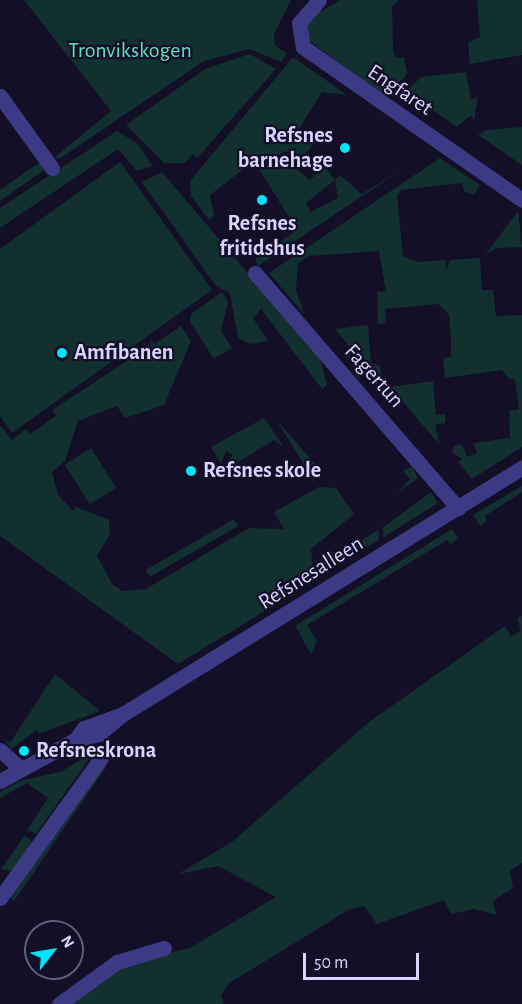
<!DOCTYPE html>
<style>
body{margin:0}
#map{position:relative;width:522px;height:1004px;overflow:hidden;background:#130f26;font-family:"Alegreya Sans",sans-serif}
div>[style]{position:absolute}
.green>*{inset:0;background:#12302f;transform-origin:0 0}
.minor>*{height:15px;margin:-7.5px;padding:0 7.5px;transform-origin:7.5px;border-radius:7.5px;background:#3d3a85}
.dots>*{width:16px;height:16px;translate:-50% -50%;box-sizing:border-box;border:3px solid #130f26;border-radius:50%}
span{translate:-50% -50%;white-space:nowrap;text-align:center;line-height:1.15;-webkit-text-stroke:4.5px #130f26;paint-order:stroke}
.park-label{font-size:22px;color:#5fe0c0}
.street-label{font-size:22px;color:#d9d4ff}
.poi-label{font-size:22px;color:#d9d4ff;font-weight:700}
.right{translate:-100% -50%;text-align:right}
.left{translate:0 -50%;text-align:left}
.north{position:absolute;left:24px;top:920px;width:60px;height:60px;box-sizing:border-box;background:#130f26;border:2px solid #625e7d;border-radius:50%;rotate:59deg;font-size:16px;font-weight:700;line-height:24px;text-align:center;color:#d9d4ff}
.north::after{content:'';display:block;margin:auto;width:21px;height:27px;background:#00e5ff;clip-path:polygon(50% 0,100% 100%,50% 72%,0 100%)}
.scale{position:absolute;left:303px;top:953px;width:116px;height:27px;box-sizing:border-box;border:3px solid #d9d4ff;border-top:0;padding-left:8px;font-size:18px;line-height:21px;white-space:nowrap;color:#d9d4ff;-webkit-text-stroke:4px #130f26;paint-order:stroke}
</style>
<div id="map">
<div class="green">
<i style="clip-path:polygon(24px 0,291px 0,274px 34px,275px 46px,287px 53px,281px 62px,250px 49px,204px 61px,59px 159px,55px 157px,111px 111px)"></i>
<i style="clip-path:polygon(340px 0,399px 0,392px 6px,393px 51px,396px 58px,404px 57px,407px 74px,395px 87px,380px 77px,376px 82px,389px 92px,383px 96px,307px 39px,308px 19px)"></i>
<i style="clip-path:polygon(477px 0,522px 0,522px 55px,470px 64px,468px 43px,480px 37px)"></i>
<i style="clip-path:polygon(250px 54px,276px 69px,197px 158px,193px 154px,185px 163px,164px 163px,126px 125px,205px 69px)"></i>
<i style="clip-path:polygon(evenodd,293px 57px,347px 95px,322px 92px,297px 132px,313px 144px,299px 162px,286px 151px,278px 155px,283px 163px,286px 159px,310px 180px,324px 166px,335px 180px,340px 175px,362px 194px,407px 166px,258px 266px,255px 259px,297px 230px,254px 161px,210px 195px,214px 216px,209px 220px,191px 196px,190px 181px,293px 57px,335px 180px,338px 198px,311px 212px,306px 203px,335px 180px)"></i>
<i style="clip-path:polygon(466px 72px,471px 99px,478px 98px,474px 120px,471px 115px,457px 127px,411px 95px,405px 102px,399px 99px,421px 77px)"></i>
<i style="clip-path:polygon(522px 127px,522px 165px,478px 135px,486px 130px)"></i>
<i style="clip-path:polygon(117px 131px,138px 144px,152px 166px,137px 171px,118px 149px,0 228px,0 208px)"></i>
<i style="clip-path:polygon(440px 158px,480px 185px,474px 195px,464px 191px,462px 183px,401px 190px,397px 195px,403px 256px,418px 262px,445px 260px,446px 269px,450px 260px,480px 258px,482px 290px,493px 290px,496px 316px,522px 315px,522px 447px,472px 479px,458px 462px,462px 459px,452px 452px,454px 446px,462px 444px,467px 457px,477px 453px,473px 443px,510px 438px,509px 410px,519px 410px,515px 379px,509px 379px,502px 370px,445px 378px,443px 358px,451px 357px,451px 339px,449px 315px,439px 304px,385px 309px,386px 323px,378px 324px,377px 291px,386px 292px,379px 251px,309px 256px,298px 263px,296px 290px,304px 314px,269px 273px)"></i>
<i style="clip-path:polygon(41px 161px,46px 169px,0 201px,0 190px)"></i>
<i style="clip-path:polygon(120px 162px,212px 290px,12px 433px,0 416px,0 249px)"></i>
<i style="clip-path:polygon(162px 172px,320px 358px,327px 385px,322px 389px,261px 309px,253px 318px,268px 341px,249px 344px,238px 337px,230px 293px,216px 286px,142px 182px)"></i>
<i style="clip-path:polygon(518px 211px,522px 247px,496px 248px,485px 255px)"></i>
<i style="clip-path:polygon(222px 292px,228px 302px,221px 331px,232px 348px,214px 359px,190px 322px,191px 314px)"></i>
<i style="clip-path:polygon(368px 325px,371px 363px,380px 366px,381px 378px,374px 382px,367px 372px,358px 378px,352px 372px,363px 363px,335px 329px)"></i>
<i style="clip-path:polygon(181px 326px,191px 341px,164px 405px,125px 418px,117px 406px,78px 421px,65px 461px,52px 472px,58px 495px,73px 511px,76px 507px,109px 520px,110px 534px,97px 556px,112px 584px,122px 591px,146px 589px,249px 528px,284px 529px,274px 512px,319px 487px,336px 488px,354px 514px,311px 549px,314px 581px,178px 664px,0 536px,0 425px,12px 440px,26px 429px,30px 434px,56px 416px,52px 410px,150px 346px,151px 339px,154px 344px)"></i>
<i style="clip-path:polygon(433px 381px,436px 415px,445px 414px,445px 423px,435px 425px,440px 445px,390px 387px)"></i>
<i style="clip-path:polygon(264px 418px,284px 447px,274px 440px,230px 467px,227px 461px,233px 455px,226px 451px,221px 464px,211px 447px)"></i>
<i style="clip-path:polygon(277px 421px,319px 468px,317px 475px,311px 476px)"></i>
<i style="left:91px;top:448px;width:47px;height:31px;rotate:58deg"></i>
<i style="clip-path:polygon(412px 466px,418px 478px,397px 493px,410px 479px,403px 471px)"></i>
<i style="clip-path:polygon(522px 486px,522px 492px,485px 516px,487px 521px,480px 526px,473px 515px)"></i>
<i style="clip-path:polygon(431px 492px,438px 503px,384px 537px,382px 528px)"></i>
<i style="left:234px;top:519px;width:8px;height:102px;rotate:60deg"></i>
<i style="clip-path:polygon(452px 529px,458px 539px,450px 544px,447px 540px,307px 625px,317px 641px,311px 654px,295px 626px)"></i>
<i style="clip-path:polygon(378px 530px,379px 540px,330px 568px,332px 559px)"></i>
<i style="clip-path:polygon(522px 616px,522px 863px,510px 871px,513px 888px,493px 901px,496px 915px,474px 909px,451px 914px,444px 900px,377px 924px,364px 906px,348px 910px,228px 984px,221px 996px,224px 1004px,68px 1004px,122px 964px,190px 948px,276px 897px,218px 866px,178px 874px,232px 842px,369px 722px,505px 626px,511px 636px,521px 631px,517px 618px)"></i>
<i style="clip-path:polygon(55px 674px,100px 711px,39px 734px,37px 730px,11px 749px,2px 737px,10px 743px)"></i>
<i style="clip-path:polygon(94px 752px,36px 834px,27px 830px,48px 798px,27px 783px,0 798px,0 792px,19px 781px,60px 772px)"></i>
<i style="clip-path:polygon(102px 766px,107px 766px,14px 901px,9px 896px)"></i>
<i style="clip-path:polygon(25px 835px,32px 842px,11px 871px,1px 869px)"></i>
</div>
<div class="minor">
<i style="left:319px;top:0;width:30px;rotate:131deg"></i>
<i style="left:299px;top:23px;width:24px;rotate:81deg"></i>
<i style="left:303px;top:47px;width:267px;rotate:34.9deg"></i>
<i style="left:0;top:96px;width:89px;rotate:54.2deg"></i>
<i style="left:255px;top:273px;width:311px;rotate:49.2deg"></i>
<i style="left:75px;top:740px;width:15px;rotate:-53deg"></i>
<i style="left:84px;top:728px;width:41px;rotate:-19.7deg"></i>
<i style="left:0;top:750px;width:28px;rotate:42deg"></i>
<i style="left:0;top:781px;width:85px;rotate:-28.7deg"></i>
<i style="left:75px;top:740px;width:25px;rotate:-14deg"></i>
<i style="left:99px;top:734px;width:31px;rotate:-40deg"></i>
<i style="left:123px;top:714px;width:469px;rotate:-31.7deg"></i>
<i style="left:0;top:898px;width:173px;rotate:-54.2deg"></i>
<i style="left:59px;top:1004px;width:72px;rotate:-35.9deg"></i>
<i style="left:117px;top:962px;width:49px;rotate:-16.6deg"></i>
</div>
<div class="dots">
<i style="left:345px;top:148px;background:#00e5ff"></i>
<i style="left:262px;top:200px;background:#00e5ff"></i>
<i style="left:62px;top:353px;background:#00e5ff"></i>
<i style="left:191px;top:471px;background:#00e5ff"></i>
<i style="left:24px;top:751px;background:#00e5ff"></i>
</div>
<div class="park-label">
<span style="left:130px;top:51px">Tronvikskogen</span>
</div>
<div class="street-label">
<span style="left:400px;top:90px;rotate:34deg">Engfaret</span>
<span style="left:374px;top:376px;rotate:48deg">Fagertun</span>
<span style="left:311px;top:573px;rotate:-32deg">Refsnesalleen</span>
</div>
<div class="poi-label">
<span class="right" style="left:333px;top:148px">Refsnes<br>barnehage</span>
<span style="left:262px;top:236px">Refsnes<br>fritidshus</span>
<span class="left" style="left:74px;top:353px">Amfibanen</span>
<span class="left" style="left:203px;top:471px">Refsnes skole</span>
<span class="left" style="left:36px;top:751px">Refsneskrona</span>
</div>
<div class="north">N</div>
<div class="scale">50 m</div>
</div>
